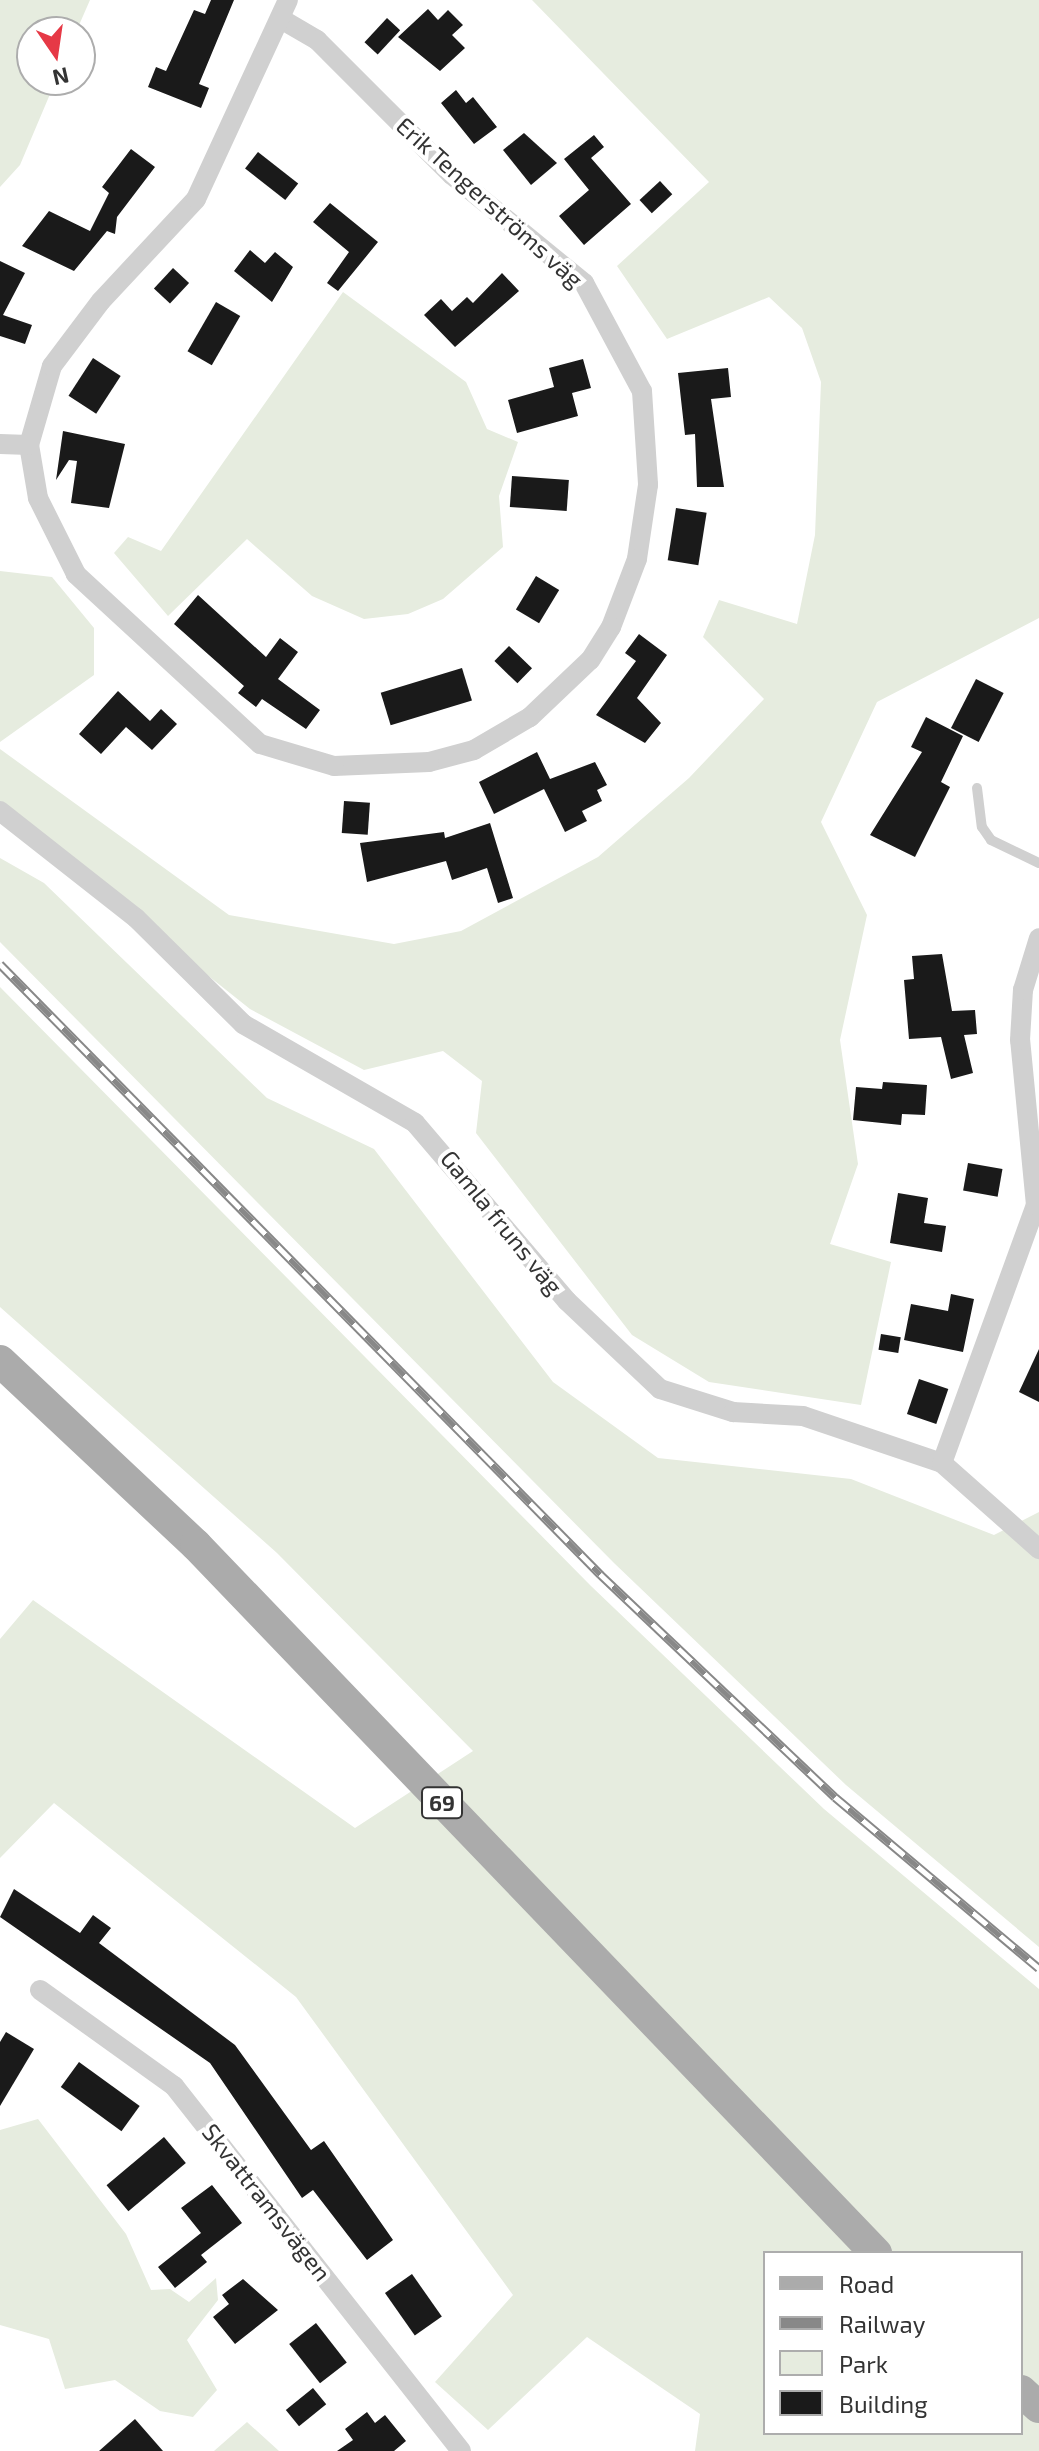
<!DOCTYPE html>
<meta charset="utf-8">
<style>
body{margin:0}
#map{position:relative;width:1039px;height:2451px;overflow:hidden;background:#fff;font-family:"Exo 2",sans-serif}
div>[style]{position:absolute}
.green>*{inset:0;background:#e6ecdf}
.building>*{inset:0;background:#1a1a1a;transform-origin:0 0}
.service>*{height:10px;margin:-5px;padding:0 5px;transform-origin:5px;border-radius:5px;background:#d0d0d0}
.minor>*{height:20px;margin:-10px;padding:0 10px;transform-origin:10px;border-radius:10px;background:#d0d0d0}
.primary>*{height:32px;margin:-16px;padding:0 16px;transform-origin:16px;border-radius:16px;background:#ababab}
.rail>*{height:9px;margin-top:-4.5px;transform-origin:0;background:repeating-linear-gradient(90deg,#fff 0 18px,#888 0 36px);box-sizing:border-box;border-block:2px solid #888}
span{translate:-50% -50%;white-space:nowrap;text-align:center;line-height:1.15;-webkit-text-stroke:8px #fff;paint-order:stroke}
.shield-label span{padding:2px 6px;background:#fff;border:2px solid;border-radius:6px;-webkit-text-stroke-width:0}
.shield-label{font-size:22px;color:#333;font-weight:700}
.street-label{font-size:24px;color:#333}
.legend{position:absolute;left:763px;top:2251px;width:260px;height:184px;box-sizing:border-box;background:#fff;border:2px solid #adadad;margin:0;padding:10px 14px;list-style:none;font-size:24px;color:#333}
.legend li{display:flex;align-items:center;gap:16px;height:40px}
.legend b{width:40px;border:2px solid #adadad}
.north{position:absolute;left:16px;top:16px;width:80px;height:80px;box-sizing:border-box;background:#fff;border:2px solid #adadad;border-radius:50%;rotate:167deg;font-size:22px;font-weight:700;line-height:32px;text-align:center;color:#333}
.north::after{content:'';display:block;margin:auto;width:28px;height:36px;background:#e63946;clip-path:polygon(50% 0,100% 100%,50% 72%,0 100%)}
</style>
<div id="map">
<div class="green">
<i style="clip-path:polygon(0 0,90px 0,76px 32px,32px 32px,32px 80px,56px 80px,20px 165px,0 187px)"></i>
<i style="clip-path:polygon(532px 0,1039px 0,1039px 618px,877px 702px,821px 822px,867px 915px,840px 1040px,858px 1164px,830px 1244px,891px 1262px,861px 1405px,709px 1382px,632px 1335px,476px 1133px,482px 1081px,443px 1051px,364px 1070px,250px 1009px,0 810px,0 749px,229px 915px,394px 944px,461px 931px,598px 857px,689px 778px,764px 699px,703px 637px,719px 600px,797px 624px,815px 535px,821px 382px,802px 328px,769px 297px,667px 339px,617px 266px,709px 182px)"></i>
<i style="clip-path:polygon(343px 292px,466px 382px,487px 429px,518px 442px,499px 496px,503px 547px,443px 599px,408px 614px,364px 619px,312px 596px,247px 539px,168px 616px,114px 553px,128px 537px,161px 551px)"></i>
<i style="clip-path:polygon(0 571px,52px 577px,94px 628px,94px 675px,0 742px)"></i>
<i style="clip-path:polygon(0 858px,44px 883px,267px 1098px,374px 1149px,553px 1382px,658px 1458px,851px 1479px,994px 1535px,1039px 1512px,1039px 1947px,846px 1785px,614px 1563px,0 942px)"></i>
<i style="clip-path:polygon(evenodd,0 987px,591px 1586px,824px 1809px,1039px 1989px,1039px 2451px,695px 2451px,700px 2414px,587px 2337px,488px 2430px,435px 2382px,513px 2295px,296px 1997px,54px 1803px,0 1858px,0 1639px,33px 1600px,355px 1828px,473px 1751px,277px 1553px,0 1307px,0 987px,765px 2253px,1021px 2253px,1021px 2433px,765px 2433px,765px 2253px)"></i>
<i style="clip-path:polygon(38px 2119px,126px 2234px,151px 2290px,170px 2289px,189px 2302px,216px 2278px,218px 2300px,187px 2340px,217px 2390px,193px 2417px,160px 2411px,115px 2380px,65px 2389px,49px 2339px,0 2325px,0 2130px)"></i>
<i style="clip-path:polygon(247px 2422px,279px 2451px,214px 2451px)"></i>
</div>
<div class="building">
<i style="clip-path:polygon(211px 0,234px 0,199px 84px,209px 88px,201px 108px,148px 87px,156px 67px,166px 71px,194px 10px,205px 14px)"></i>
<i style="clip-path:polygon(428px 9px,438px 20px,448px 10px,463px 25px,452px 35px,465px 48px,440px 71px,398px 37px)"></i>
<i style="left:387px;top:18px;width:18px;height:33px;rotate:43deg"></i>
<i style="clip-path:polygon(456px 90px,466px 103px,473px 97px,497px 127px,474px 144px,441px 103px)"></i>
<i style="clip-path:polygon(524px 133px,557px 163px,531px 185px,503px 150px)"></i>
<i style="clip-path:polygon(594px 135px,604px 147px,591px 158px,631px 204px,584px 245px,559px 216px,589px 190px,564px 159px)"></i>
<i style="clip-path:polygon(131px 149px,155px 167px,117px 217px,115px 234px,107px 231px,74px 271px,22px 246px,49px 211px,90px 231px,109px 193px,102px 187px)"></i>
<i style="left:258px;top:152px;width:51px;height:21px;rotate:38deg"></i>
<i style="left:660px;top:181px;width:18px;height:28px;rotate:47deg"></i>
<i style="clip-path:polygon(330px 203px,378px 242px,338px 291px,327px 283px,349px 252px,313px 222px)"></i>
<i style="clip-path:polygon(250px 250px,265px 263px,275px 252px,293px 267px,272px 302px,234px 271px)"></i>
<i style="clip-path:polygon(0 261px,25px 273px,3px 315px,32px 325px,25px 344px,0 336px)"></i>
<i style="left:173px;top:268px;width:22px;height:28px;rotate:43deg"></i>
<i style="clip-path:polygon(502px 273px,519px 291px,455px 347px,424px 315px,441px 299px,452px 311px,467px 297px,473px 303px)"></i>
<i style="left:216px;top:302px;width:28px;height:57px;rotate:30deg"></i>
<i style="left:93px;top:358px;width:33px;height:45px;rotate:33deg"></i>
<i style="clip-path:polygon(583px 359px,591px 388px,572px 393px,578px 416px,517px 433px,508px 400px,554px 387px,549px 368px)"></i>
<i style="clip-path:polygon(728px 368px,731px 397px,711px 399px,724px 487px,697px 487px,695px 434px,685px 435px,678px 373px)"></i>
<i style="clip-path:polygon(63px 431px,125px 444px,109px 508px,71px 503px,77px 461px,69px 460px,56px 480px)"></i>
<i style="left:512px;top:476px;width:57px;height:31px;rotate:4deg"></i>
<i style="left:676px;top:508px;width:31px;height:53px;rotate:9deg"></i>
<i style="left:536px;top:576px;width:27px;height:39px;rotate:31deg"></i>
<i style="clip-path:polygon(198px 595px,266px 657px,280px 638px,298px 652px,278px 679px,320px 710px,306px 729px,262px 699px,256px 707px,238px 693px,244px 686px,174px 624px)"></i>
<i style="clip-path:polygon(639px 634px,667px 655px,637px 698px,661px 723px,645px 743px,596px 715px,636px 661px,625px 653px)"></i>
<i style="left:509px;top:646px;width:32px;height:21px;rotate:44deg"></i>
<i style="left:462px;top:668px;width:34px;height:85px;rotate:73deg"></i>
<i style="left:976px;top:679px;width:31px;height:55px;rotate:27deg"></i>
<i style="clip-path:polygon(118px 691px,150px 721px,161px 709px,177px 724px,152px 750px,126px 727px,101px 754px,79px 734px)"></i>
<i style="clip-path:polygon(926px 717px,963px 736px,941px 782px,950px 787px,915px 857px,870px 835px,922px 752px,911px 747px)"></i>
<i style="clip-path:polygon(537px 752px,550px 779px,595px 762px,607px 785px,597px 790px,602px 801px,582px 811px,587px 821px,565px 832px,544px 789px,494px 814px,479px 782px)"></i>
<i style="left:344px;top:801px;width:26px;height:32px;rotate:4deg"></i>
<i style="clip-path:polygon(490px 823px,513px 898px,498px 903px,487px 868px,452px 880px,446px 861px,367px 882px,360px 843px,444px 832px,445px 838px)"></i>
<i style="clip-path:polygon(942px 954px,952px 1011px,975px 1010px,977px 1034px,964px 1035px,973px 1073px,951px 1079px,941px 1037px,909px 1039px,904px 980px,914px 979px,912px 956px)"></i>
<i style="clip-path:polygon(883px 1082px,927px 1085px,925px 1115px,902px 1114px,901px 1125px,853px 1120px,856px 1087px,882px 1089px)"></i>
<i style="left:968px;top:1163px;width:35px;height:28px;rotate:10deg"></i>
<i style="clip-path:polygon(898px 1193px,928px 1198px,924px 1223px,946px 1226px,942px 1252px,890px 1243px)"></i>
<i style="clip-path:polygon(951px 1294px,974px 1299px,963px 1352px,904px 1340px,911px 1304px,948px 1311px)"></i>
<i style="left:881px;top:1334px;width:20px;height:16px;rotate:9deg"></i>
<i style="clip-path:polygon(1039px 1349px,1039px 1402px,1019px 1392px)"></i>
<i style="left:919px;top:1379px;width:31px;height:37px;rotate:19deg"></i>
<i style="clip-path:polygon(14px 1889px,80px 1933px,93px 1915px,111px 1928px,99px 1943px,235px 2045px,311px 2150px,324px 2141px,393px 2240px,367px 2260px,313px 2190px,302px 2198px,210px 2063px,0 1917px)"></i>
<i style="clip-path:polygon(6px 2032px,34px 2049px,0 2106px,0 2042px)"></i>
<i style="left:79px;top:2062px;width:75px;height:31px;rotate:36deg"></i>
<i style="left:164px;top:2137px;width:34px;height:75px;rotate:50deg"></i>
<i style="clip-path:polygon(212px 2185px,242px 2223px,201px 2255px,207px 2262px,175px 2288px,158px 2267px,201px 2233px,181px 2208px)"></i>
<i style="left:412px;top:2274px;width:52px;height:33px;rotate:55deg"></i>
<i style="clip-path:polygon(243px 2279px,278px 2310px,235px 2344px,213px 2317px,229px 2304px,222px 2295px)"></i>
<i style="left:316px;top:2323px;width:50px;height:34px;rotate:52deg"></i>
<i style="left:313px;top:2388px;width:21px;height:35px;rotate:51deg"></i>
<i style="clip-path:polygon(367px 2412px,375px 2423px,385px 2415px,406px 2441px,394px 2451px,337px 2451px,353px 2440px,345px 2429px)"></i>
<i style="clip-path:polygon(135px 2419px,163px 2451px,99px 2451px)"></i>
</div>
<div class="service">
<i style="left:977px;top:788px;width:39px;rotate:83deg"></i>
<i style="left:982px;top:827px;width:16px;rotate:55deg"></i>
<i style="left:991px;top:840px;width:53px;rotate:25.6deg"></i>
</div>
<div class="minor">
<i style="left:281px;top:19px;width:42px;rotate:30.3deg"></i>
<i style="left:317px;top:40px;width:191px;rotate:45deg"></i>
<i style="left:452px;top:175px;width:171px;rotate:39.3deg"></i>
<i style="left:584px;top:283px;width:123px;rotate:61.8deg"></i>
<i style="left:642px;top:391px;width:94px;rotate:86.3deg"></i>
<i style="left:648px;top:485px;width:75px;rotate:98.5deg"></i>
<i style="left:637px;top:559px;width:73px;rotate:110.9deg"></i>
<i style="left:611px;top:627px;width:39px;rotate:122deg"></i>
<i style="left:590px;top:660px;width:83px;rotate:136.5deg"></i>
<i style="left:530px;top:717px;width:65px;rotate:149.5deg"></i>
<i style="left:474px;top:750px;width:47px;rotate:165.1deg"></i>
<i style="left:429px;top:762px;width:95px;rotate:177.6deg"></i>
<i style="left:334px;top:766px;width:77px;rotate:-163.4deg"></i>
<i style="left:260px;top:744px;width:251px;rotate:-137.3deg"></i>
<i style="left:76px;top:574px;width:85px;rotate:-116.6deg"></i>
<i style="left:38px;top:498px;width:54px;rotate:-99.6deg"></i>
<i style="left:29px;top:445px;width:82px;rotate:-73.8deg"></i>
<i style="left:52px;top:366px;width:81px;rotate:-53deg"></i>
<i style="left:101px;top:301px;width:139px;rotate:-47deg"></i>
<i style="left:196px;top:199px;width:219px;rotate:-65.2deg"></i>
<i style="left:0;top:444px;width:29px;rotate:2deg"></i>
<i style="left:0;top:811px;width:173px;rotate:38.2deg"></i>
<i style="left:136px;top:918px;width:151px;rotate:44.7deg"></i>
<i style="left:243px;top:1024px;width:198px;rotate:29.9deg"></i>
<i style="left:415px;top:1123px;width:234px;rotate:49.5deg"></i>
<i style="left:567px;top:1301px;width:128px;rotate:43.4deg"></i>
<i style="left:660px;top:1389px;width:77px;rotate:17.5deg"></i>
<i style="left:733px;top:1412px;width:70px;rotate:3.3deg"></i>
<i style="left:803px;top:1416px;width:147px;rotate:18.7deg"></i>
<i style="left:942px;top:1463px;width:130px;rotate:41.6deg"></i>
<i style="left:942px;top:1463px;width:275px;rotate:-70deg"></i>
<i style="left:1036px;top:1205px;width:166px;rotate:-95.5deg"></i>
<i style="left:1020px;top:1040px;width:50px;rotate:-86.6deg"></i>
<i style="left:1023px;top:990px;width:54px;rotate:-72.9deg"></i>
<i style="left:40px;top:1990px;width:165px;rotate:35.6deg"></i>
<i style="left:174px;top:2086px;width:464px;rotate:51.8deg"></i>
</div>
<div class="primary">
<i style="left:0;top:1361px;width:269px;rotate:43.2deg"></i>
<i style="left:196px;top:1545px;width:982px;rotate:46.16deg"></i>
<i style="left:1021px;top:2391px;width:24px;rotate:42deg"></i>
</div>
<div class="rail">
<i style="left:0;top:964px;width:856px;rotate:45.47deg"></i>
<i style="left:600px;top:1574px;width:324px;rotate:43.5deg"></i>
<i style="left:835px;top:1797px;width:266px;rotate:40deg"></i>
</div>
<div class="shield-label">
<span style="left:442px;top:1803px">69</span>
</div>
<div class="street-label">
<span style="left:490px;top:202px;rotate:42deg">Erik Tengerströms väg</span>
<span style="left:502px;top:1222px;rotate:51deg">Gamla fruns väg</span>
<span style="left:267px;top:2202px;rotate:52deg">Skvattramsvägen</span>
</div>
<ul class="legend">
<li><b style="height:10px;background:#ababab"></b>Road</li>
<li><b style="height:10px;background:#888"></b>Railway</li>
<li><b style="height:22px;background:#e6ecdf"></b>Park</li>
<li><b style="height:22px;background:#1a1a1a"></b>Building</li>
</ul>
<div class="north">N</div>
</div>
